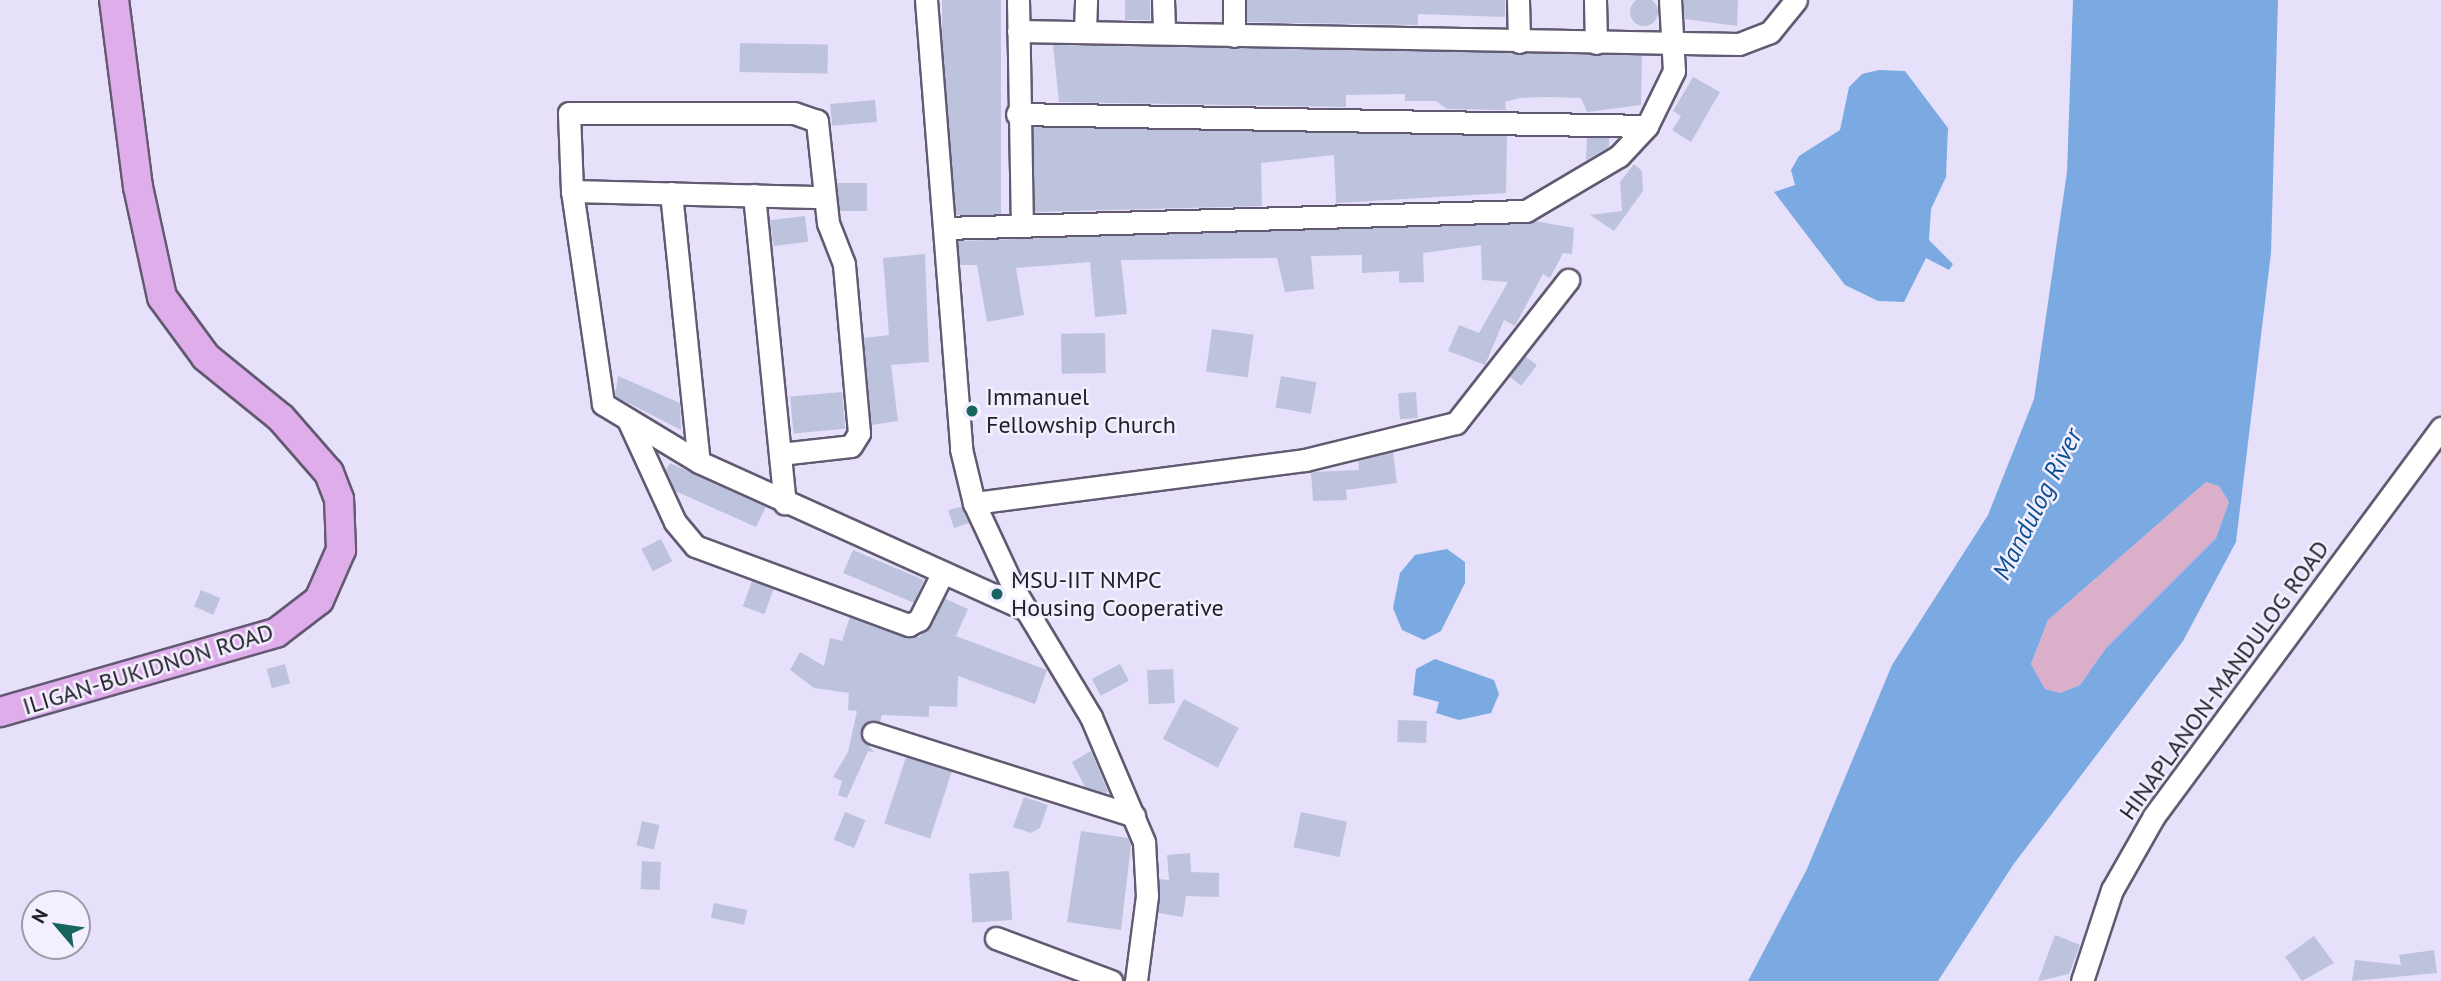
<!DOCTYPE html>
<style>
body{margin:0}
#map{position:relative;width:2441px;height:981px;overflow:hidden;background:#e7e0fa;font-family:"PT Sans",sans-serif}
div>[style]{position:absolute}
.green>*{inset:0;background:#dbafc9}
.water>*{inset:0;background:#7baae3}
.building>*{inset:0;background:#bdc3dd;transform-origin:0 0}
.round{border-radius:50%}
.roads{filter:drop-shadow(2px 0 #615a71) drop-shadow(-2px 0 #615a71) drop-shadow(0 2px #615a71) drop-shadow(0 -2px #615a71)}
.minor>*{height:21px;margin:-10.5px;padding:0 10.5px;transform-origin:10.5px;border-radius:10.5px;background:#fff}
.major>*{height:28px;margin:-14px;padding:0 14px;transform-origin:14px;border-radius:14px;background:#e0adeb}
.dots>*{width:19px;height:19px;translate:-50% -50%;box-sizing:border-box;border:4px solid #f3efff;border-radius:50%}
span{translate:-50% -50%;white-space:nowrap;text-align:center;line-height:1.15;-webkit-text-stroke:5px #f3efff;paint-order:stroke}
.poi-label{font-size:24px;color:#222029}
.left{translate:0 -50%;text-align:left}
.street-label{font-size:24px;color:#222029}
.water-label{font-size:26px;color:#0b4f93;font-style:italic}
.north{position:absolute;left:21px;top:890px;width:70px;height:70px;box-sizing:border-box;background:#f3efff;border:2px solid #9f9ca9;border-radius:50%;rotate:299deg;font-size:19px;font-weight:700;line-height:28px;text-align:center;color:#222029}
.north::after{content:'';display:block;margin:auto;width:24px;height:32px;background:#18655f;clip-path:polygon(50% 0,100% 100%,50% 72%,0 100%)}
</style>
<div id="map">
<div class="green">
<i style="clip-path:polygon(2206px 482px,2219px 486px,2229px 502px,2216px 538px,2106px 648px,2080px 685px,2060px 693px,2045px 689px,2031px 664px,2048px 620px)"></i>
</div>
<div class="water">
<i style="clip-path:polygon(evenodd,2073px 0,2278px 0,2271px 253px,2236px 542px,2183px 641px,2013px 865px,1938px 981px,1748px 981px,1807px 869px,1892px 665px,1988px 515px,2034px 399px,2067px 172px,2073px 0,2206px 482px,2219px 486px,2229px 502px,2216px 538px,2106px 648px,2080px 685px,2060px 693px,2045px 689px,2031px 664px,2048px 620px,2206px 482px)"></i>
<i style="clip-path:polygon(1879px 70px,1905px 71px,1948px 128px,1946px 177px,1931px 209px,1929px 240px,1953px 264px,1949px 270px,1926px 258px,1904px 302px,1878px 301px,1845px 285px,1774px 192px,1795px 185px,1791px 170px,1799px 156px,1840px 130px,1849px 87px,1862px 74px)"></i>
<i style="clip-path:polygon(1447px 549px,1465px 562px,1465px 583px,1441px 631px,1424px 640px,1402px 630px,1393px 608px,1400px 573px,1415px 555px)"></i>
<i style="clip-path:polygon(1435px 659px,1494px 680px,1499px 694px,1491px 713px,1459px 720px,1436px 713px,1439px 702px,1413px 695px,1416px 669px)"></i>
</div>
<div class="building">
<i class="round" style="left:1630px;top:-2px;width:28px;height:28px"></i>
<i style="left:942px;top:0;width:59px;height:215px"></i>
<i style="left:1125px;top:0;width:25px;height:20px"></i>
<i style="clip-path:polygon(1247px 0,1505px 0,1505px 17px,1418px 14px,1418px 25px,1247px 22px)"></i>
<i style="clip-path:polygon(1683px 0,1738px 0,1737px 26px,1684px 19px)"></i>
<i style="left:740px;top:43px;width:88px;height:29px;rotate:1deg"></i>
<i style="clip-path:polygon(1053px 45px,1642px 55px,1641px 105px,1587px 112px,1581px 98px,1549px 97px,1520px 98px,1505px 102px,1506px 110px,1447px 109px,1436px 101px,1405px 101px,1405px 94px,1346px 95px,1346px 107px,1059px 102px)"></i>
<i style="clip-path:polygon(1693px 77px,1720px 92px,1691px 142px,1672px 130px,1681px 116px,1673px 111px)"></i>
<i style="left:875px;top:100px;width:22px;height:45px;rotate:85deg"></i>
<i style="clip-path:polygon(1033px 127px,1507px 136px,1506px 193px,1336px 203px,1334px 155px,1261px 163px,1262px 206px,1035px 212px)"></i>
<i style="clip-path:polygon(1587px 138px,1609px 138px,1609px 147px,1586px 160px)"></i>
<i style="clip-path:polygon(1634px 164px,1642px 171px,1643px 191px,1614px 231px,1590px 215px,1622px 211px,1620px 182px)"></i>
<i style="left:837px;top:183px;width:30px;height:28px"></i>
<i style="left:805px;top:216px;width:26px;height:35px;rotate:83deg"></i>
<i style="clip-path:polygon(1535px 221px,1574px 228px,1572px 254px,1563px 253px,1550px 278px,1543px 274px,1515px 326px,1504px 320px,1485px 365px,1448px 351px,1459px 325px,1479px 333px,1508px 282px,1482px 280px,1481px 245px,1423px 253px,1424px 282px,1399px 283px,1399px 271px,1362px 273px,1362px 255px,1311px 256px,1314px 289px,1285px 292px,1277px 258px,1121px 260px,1127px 314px,1095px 317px,1090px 262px,1016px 268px,1024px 315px,987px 322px,977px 265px,960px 265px,958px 241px)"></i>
<i style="clip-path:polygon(925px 254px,929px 362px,891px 365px,898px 421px,871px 425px,864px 338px,889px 335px,883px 258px)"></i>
<i style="left:1212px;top:329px;width:42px;height:43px;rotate:8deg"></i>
<i style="left:1105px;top:333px;width:40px;height:44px;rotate:89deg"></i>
<i style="left:1525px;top:356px;width:15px;height:26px;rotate:37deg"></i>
<i style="clip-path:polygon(618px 376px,680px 403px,681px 430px,615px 396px)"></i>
<i style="left:1281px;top:376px;width:36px;height:32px;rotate:10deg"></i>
<i style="left:842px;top:392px;width:37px;height:52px;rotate:85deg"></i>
<i style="left:1416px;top:392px;width:26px;height:18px;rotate:86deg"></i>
<i style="clip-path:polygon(1393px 452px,1397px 483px,1346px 490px,1347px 500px,1313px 501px,1311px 472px,1359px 470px,1358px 461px)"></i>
<i style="clip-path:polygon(670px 463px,766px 507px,756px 527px,675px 491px,666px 470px)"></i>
<i style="clip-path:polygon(961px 507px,969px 523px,954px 528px,948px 510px)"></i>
<i style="left:661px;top:539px;width:25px;height:22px;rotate:63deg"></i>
<i style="left:853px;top:550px;width:77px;height:25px;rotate:23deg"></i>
<i style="left:752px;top:581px;width:23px;height:27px;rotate:20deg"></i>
<i style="left:201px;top:590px;width:21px;height:18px;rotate:23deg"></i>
<i style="clip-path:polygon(944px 598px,968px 609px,956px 636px,1047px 670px,1035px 704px,958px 676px,957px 707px,929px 706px,929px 717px,882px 715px,880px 722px,864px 724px,860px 736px,874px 752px,868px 751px,847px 798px,838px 795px,842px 781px,833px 777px,848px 752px,857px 711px,848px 710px,849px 693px,814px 688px,790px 670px,800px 652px,824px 666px,830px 638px,842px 641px,850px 617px,920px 637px)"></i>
<i style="left:285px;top:664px;width:20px;height:19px;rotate:75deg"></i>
<i style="left:1120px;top:664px;width:19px;height:32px;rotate:62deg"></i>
<i style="left:1173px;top:669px;width:34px;height:26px;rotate:87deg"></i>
<i style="left:1184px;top:699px;width:62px;height:45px;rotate:28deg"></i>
<i style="left:1398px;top:720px;width:29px;height:22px;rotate:2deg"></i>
<i style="clip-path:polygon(1091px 751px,1108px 792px,1105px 793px,1085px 787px,1072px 762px)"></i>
<i style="left:906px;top:757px;width:48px;height:70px;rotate:18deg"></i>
<i style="clip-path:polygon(1024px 797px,1048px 805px,1040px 828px,1031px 833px,1013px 827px)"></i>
<i style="left:845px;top:812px;width:22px;height:30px;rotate:22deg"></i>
<i style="left:1301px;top:812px;width:47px;height:36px;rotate:12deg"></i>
<i style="left:642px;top:821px;width:18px;height:25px;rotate:13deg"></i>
<i style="clip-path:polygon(1081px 831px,1128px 838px,1131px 845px,1121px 930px,1067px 922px)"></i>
<i style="clip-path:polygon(1190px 853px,1191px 872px,1219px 873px,1219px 897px,1186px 896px,1183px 917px,1158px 913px,1159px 879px,1169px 880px,1167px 855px)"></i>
<i style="left:642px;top:861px;width:19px;height:28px;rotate:3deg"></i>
<i style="left:1009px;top:871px;width:49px;height:40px;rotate:86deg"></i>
<i style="left:714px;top:903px;width:34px;height:15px;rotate:12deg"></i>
<i style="clip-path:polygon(2055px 935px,2080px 945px,2069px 974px,2038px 981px)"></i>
<i style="clip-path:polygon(2314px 936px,2334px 963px,2302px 981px,2285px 957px)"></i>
<i style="clip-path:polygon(2434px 950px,2437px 973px,2352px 981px,2355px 960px,2401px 965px,2399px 955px)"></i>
</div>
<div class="roads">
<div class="minor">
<i style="left:926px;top:0;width:450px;rotate:85.5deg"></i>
<i style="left:961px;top:449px;width:56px;rotate:76.5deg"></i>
<i style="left:974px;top:503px;width:97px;rotate:65deg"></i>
<i style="left:1015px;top:591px;width:147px;rotate:58.9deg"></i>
<i style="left:1091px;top:717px;width:136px;rotate:67deg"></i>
<i style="left:1144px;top:842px;width:54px;rotate:86.8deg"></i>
<i style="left:1147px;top:896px;width:86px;rotate:97.4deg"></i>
<i style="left:1018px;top:0;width:226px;rotate:89deg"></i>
<i style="left:1163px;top:0;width:33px;rotate:88deg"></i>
<i style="left:1518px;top:0;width:42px;rotate:88.6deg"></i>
<i style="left:1595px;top:0;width:43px;rotate:88.7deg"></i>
<i style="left:1018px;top:31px;width:721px;rotate:1.03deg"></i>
<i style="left:1739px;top:44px;width:33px;rotate:-21deg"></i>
<i style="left:1770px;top:32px;width:41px;rotate:-50.9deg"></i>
<i style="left:1085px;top:31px;width:31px;rotate:-88deg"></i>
<i style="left:1234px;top:36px;width:36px;rotate:-90deg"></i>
<i style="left:1017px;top:114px;width:630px;rotate:1.09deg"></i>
<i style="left:572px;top:191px;width:252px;rotate:1.4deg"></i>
<i style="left:671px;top:193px;width:270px;rotate:84.1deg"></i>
<i style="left:754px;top:195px;width:310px;rotate:84.3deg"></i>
<i style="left:945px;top:228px;width:581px;rotate:-1.68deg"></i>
<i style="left:1526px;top:211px;width:108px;rotate:-30.6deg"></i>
<i style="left:1619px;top:156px;width:41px;rotate:-47deg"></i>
<i style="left:1647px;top:126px;width:61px;rotate:-63.9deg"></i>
<i style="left:1674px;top:71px;width:71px;rotate:-93.2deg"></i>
<i style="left:629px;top:422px;width:110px;rotate:65.3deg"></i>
<i style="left:675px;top:522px;width:31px;rotate:50deg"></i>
<i style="left:695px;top:546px;width:228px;rotate:20.3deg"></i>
<i style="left:909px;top:625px;width:11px;rotate:-27deg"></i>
<i style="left:919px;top:620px;width:49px;rotate:-63.4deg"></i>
<i style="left:780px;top:454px;width:71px;rotate:-6.4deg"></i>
<i style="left:851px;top:446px;width:15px;rotate:-58deg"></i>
<i style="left:859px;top:433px;width:170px;rotate:-95.1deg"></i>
<i style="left:844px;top:264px;width:44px;rotate:-111.3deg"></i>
<i style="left:828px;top:223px;width:103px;rotate:-96.2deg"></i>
<i style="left:817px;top:121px;width:24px;rotate:-161deg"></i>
<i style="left:794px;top:113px;width:225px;rotate:180deg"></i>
<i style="left:569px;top:113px;width:78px;rotate:87.8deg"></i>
<i style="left:572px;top:191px;width:215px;rotate:81.7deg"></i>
<i style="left:603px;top:404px;width:112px;rotate:31.1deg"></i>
<i style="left:699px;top:462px;width:358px;rotate:24.3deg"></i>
<i style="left:974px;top:503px;width:334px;rotate:-7.4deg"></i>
<i style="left:1305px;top:460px;width:155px;rotate:-13.8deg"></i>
<i style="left:1456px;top:423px;width:182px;rotate:-51.9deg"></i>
<i style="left:873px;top:733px;width:274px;rotate:17.6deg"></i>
<i style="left:996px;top:938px;width:123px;rotate:20.5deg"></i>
<i style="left:2082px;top:981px;width:96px;rotate:-71.8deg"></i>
<i style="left:2112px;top:890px;width:85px;rotate:-60.4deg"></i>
<i style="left:2154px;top:816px;width:483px;rotate:-53.5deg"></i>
</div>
<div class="major">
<i style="left:0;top:712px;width:287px;rotate:-16deg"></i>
<i style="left:276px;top:633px;width:54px;rotate:-37.5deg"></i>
<i style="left:319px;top:600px;width:55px;rotate:-66.3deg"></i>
<i style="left:341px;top:550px;width:51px;rotate:-92.2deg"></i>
<i style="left:339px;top:499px;width:28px;rotate:-111deg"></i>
<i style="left:329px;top:473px;width:73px;rotate:-131.1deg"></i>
<i style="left:281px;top:418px;width:97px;rotate:-140.9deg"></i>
<i style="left:206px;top:357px;width:74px;rotate:-126.3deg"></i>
<i style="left:162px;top:297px;width:113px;rotate:-102.3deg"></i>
<i style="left:138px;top:187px;width:189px;rotate:-97.3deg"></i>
</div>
</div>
<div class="dots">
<i style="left:972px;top:411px;background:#18655f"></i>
<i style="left:997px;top:594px;background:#18655f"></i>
</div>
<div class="poi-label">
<span class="left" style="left:986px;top:411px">Immanuel<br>Fellowship Church</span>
<span class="left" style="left:1011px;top:594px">MSU-IIT NMPC<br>Housing Cooperative</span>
</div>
<div class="street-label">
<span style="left:148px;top:669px;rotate:-17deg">ILIGAN-BUKIDNON ROAD</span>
<span style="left:2224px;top:680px;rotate:-54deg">HINAPLANON-MANDULOG ROAD</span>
</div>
<div class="water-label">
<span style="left:2037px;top:504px;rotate:-63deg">Mandulog River</span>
</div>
<div class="north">N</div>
</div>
